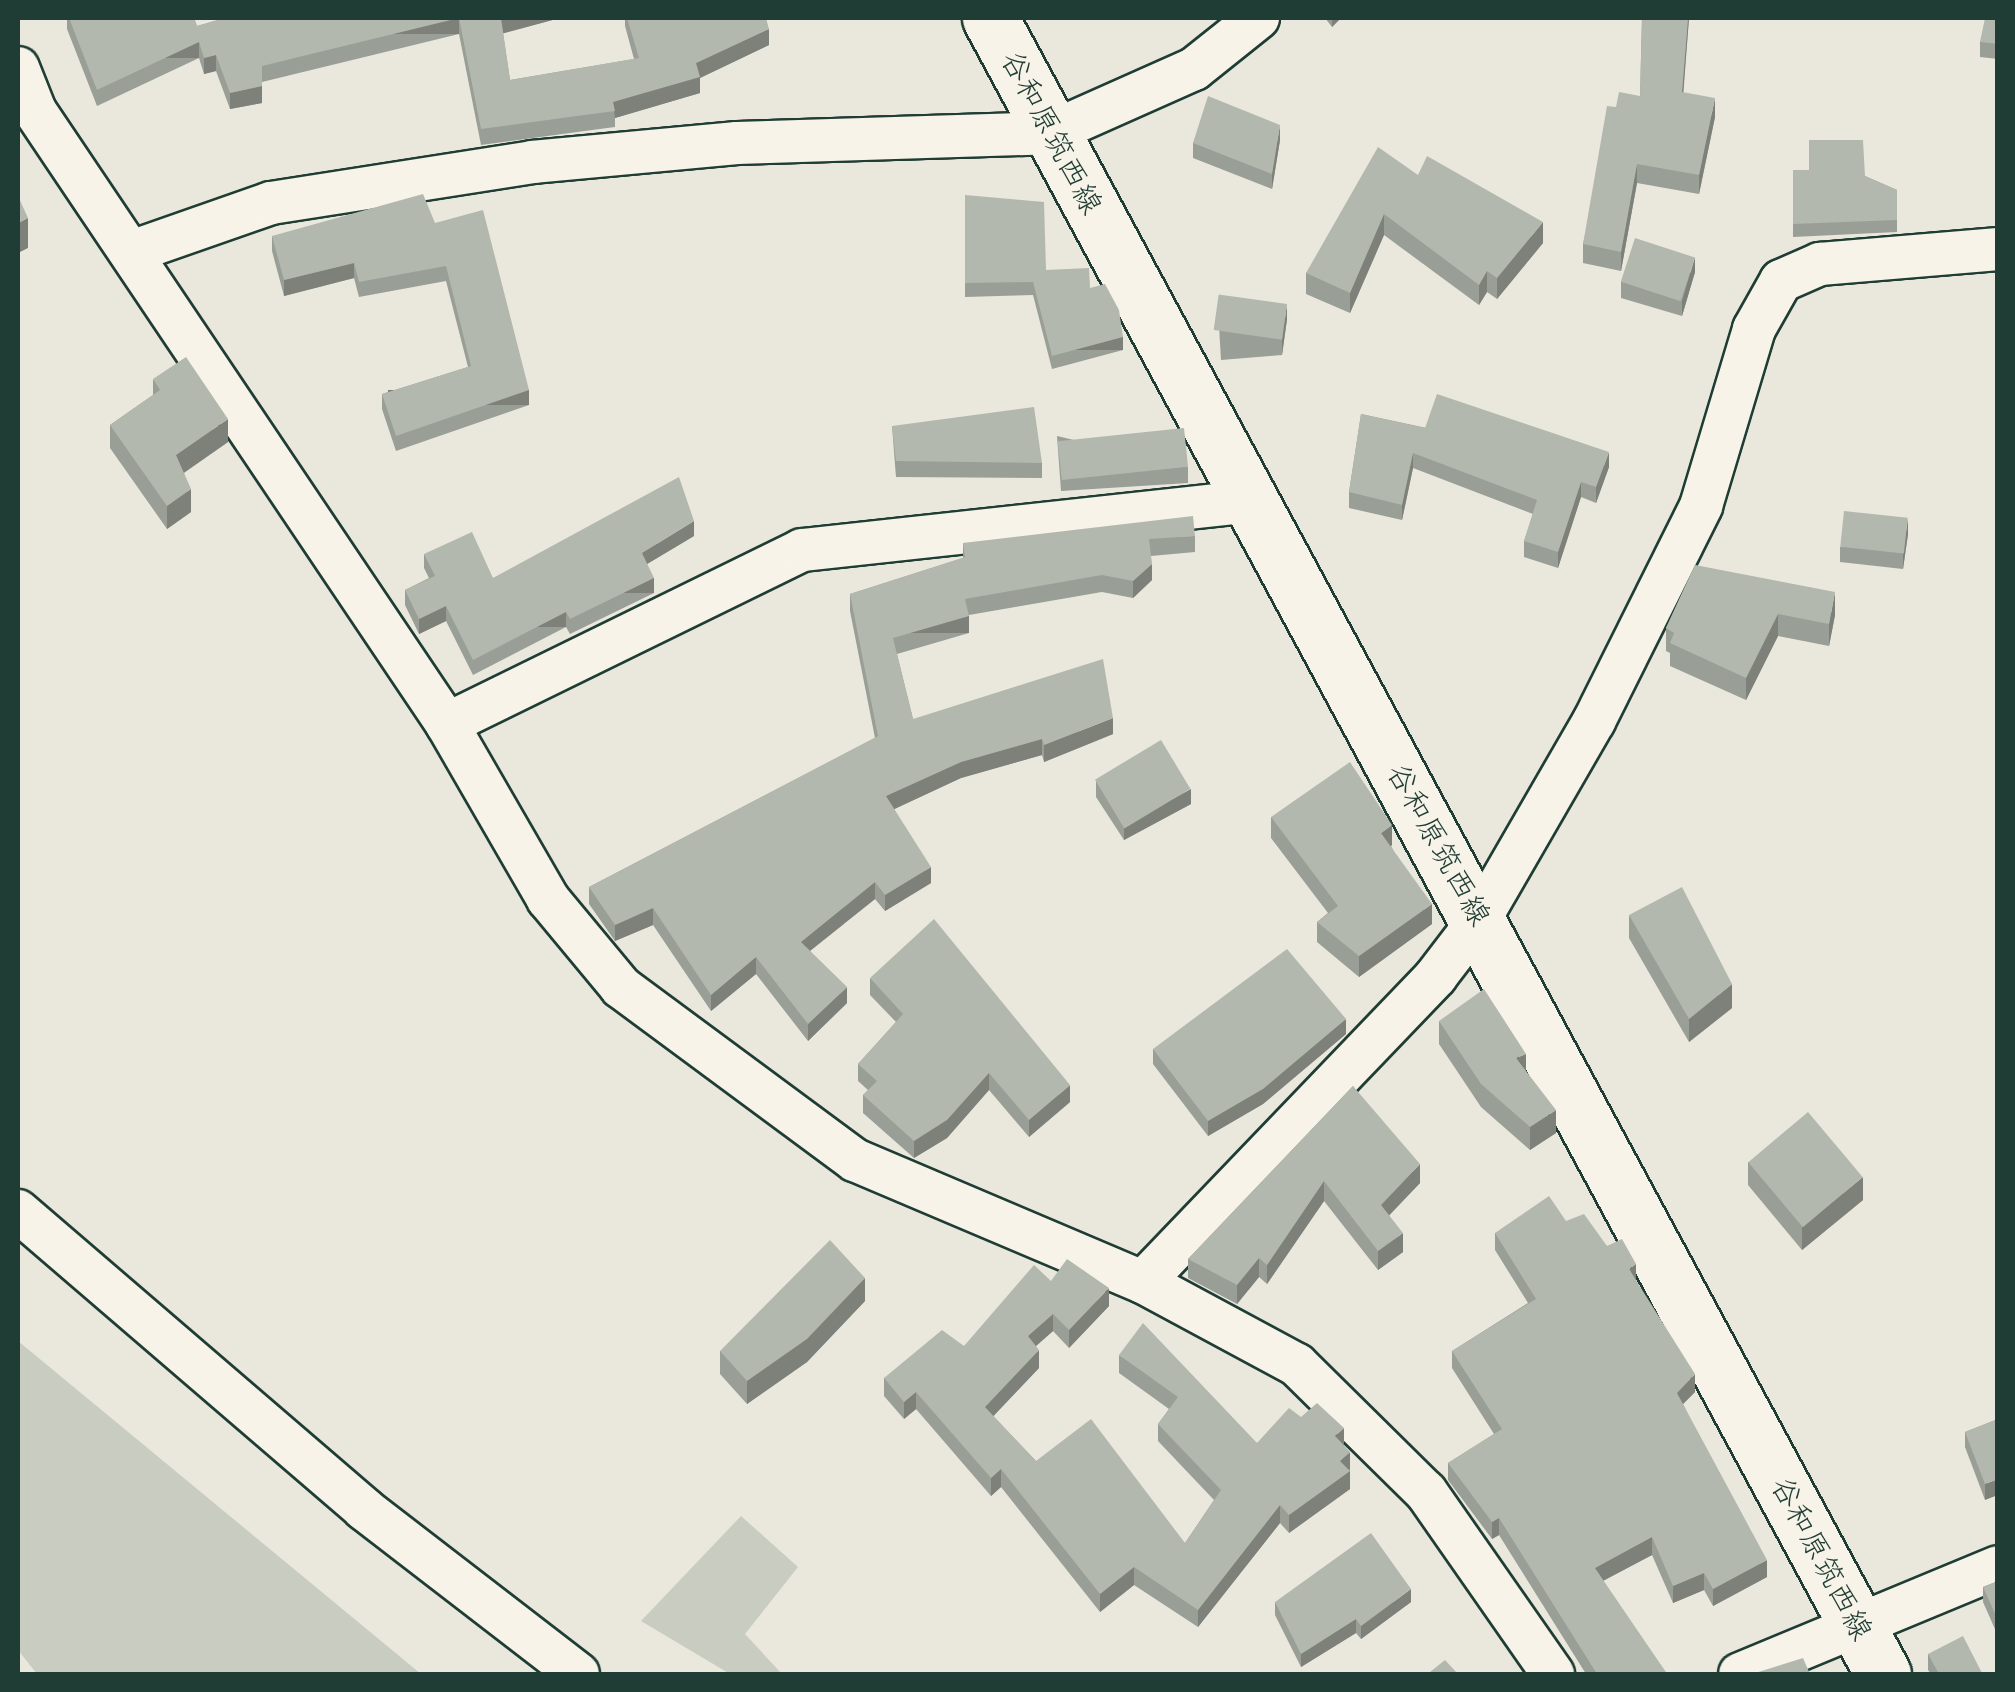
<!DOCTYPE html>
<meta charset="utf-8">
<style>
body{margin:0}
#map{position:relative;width:2015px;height:1692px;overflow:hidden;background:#eae8dd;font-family:Pangolin,"Klee One",sans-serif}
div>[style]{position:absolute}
.green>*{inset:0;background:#c8ccc1}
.roads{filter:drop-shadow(2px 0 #1f3d34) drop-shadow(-2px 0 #1f3d34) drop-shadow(0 2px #1f3d34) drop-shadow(0 -2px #1f3d34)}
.minor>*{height:42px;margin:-21px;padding:0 21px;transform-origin:21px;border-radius:21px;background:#f7f3e8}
.secondary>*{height:55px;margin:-27.5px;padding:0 27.5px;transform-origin:27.5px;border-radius:27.5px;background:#f7f3e8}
.wall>*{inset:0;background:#999e96}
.shaded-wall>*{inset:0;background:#7d817a;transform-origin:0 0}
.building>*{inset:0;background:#b2b8ae;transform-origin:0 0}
span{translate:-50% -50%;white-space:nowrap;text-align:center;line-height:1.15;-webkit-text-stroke:9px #f7f3e8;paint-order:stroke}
.street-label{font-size:30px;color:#1f3d34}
.frame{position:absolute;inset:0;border:20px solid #1f3d34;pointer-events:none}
</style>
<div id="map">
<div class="green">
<i style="clip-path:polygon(18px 1341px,421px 1674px,37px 1674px,18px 1650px)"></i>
<i style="clip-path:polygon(741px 1516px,798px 1567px,745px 1634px,782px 1674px,730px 1674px,641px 1621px)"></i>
</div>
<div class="roads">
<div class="minor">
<i style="left:18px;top:68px;width:46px;rotate:68.4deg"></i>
<i style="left:35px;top:111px;width:739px;rotate:56.09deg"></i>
<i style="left:447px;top:724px;width:202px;rotate:60deg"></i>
<i style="left:548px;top:899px;width:114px;rotate:50.3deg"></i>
<i style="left:621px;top:987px;width:291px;rotate:36.5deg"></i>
<i style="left:855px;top:1160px;width:313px;rotate:23deg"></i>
<i style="left:1143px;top:1282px;width:175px;rotate:28.3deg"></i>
<i style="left:1297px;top:1365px;width:181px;rotate:44.6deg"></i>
<i style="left:1426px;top:1492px;width:222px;rotate:55.1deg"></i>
<i style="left:131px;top:252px;width:148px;rotate:-19.3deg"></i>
<i style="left:271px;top:203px;width:264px;rotate:-8.9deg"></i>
<i style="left:532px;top:162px;width:206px;rotate:-5.3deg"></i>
<i style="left:737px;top:143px;width:313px;rotate:-1.8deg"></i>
<i style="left:1050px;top:133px;width:158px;rotate:-24deg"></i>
<i style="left:1194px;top:69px;width:82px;rotate:-38.6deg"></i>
<i style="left:447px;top:724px;width:395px;rotate:-26.1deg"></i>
<i style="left:802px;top:550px;width:452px;rotate:-6.2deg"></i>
<i style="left:18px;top:1211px;width:457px;rotate:40.7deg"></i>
<i style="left:364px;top:1509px;width:270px;rotate:37.6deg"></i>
<i style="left:1143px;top:1282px;width:424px;rotate:-46.2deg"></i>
<i style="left:1436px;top:976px;width:71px;rotate:-52.5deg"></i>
<i style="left:1479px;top:920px;width:230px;rotate:-60deg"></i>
<i style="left:1594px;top:721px;width:240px;rotate:-63.5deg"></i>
<i style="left:1701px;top:506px;width:185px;rotate:-73.3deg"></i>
<i style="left:1754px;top:329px;width:55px;rotate:-60.6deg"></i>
<i style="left:1781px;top:281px;width:43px;rotate:-23.6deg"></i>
<i style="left:1820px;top:264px;width:179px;rotate:-4.8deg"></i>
<i style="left:1740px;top:1674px;width:279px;rotate:-22.5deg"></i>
</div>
<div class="secondary">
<i style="left:990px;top:18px;width:1881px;rotate:61.66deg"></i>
</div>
</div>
<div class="wall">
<i style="clip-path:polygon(67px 18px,194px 18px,197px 26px,225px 18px,560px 18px,503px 33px,510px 80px,634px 59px,625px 26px,625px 18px,766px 18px,769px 45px,700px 78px,700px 93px,615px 118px,615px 127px,481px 145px,459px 34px,262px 82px,262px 103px,230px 109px,216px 71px,204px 74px,199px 58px,97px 106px,67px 29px)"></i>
<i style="clip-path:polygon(1325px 18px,1341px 18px,1332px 27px)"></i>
<i style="clip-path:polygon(1642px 18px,1689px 18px,1683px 92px,1715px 117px,1699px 194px,1637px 183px,1621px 271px,1583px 263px,1583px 244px,1616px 107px,1640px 96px)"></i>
<i style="clip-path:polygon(1998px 18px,1998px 59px,1980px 57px,1980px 42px)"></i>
<i style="clip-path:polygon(1280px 140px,1272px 189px,1193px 158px,1193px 143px)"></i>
<i style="clip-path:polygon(1793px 170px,1865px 176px,1897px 190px,1897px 232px,1793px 237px)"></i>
<i style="clip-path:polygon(1418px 175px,1543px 243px,1497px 299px,1487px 292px,1479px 305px,1384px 235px,1350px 313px,1306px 294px,1306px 273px)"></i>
<i style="clip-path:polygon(965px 195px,1046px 270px,1090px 288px,1123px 350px,1052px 369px,1033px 295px,965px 297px)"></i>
<i style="clip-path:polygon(435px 223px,529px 405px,396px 451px,382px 409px,382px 394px,468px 367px,446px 281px,359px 297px,354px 278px,284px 296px,272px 251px,272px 236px)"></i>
<i style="clip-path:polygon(1695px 272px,1682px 316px,1621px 298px,1621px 282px)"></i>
<i style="clip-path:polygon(1218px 309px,1287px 319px,1282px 355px,1221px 360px)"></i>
<i style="clip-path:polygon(153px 379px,228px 442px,184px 473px,191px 512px,167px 529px,110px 448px,110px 425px,153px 395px)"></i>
<i style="clip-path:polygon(1361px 414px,1609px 467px,1596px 503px,1581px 497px,1558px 568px,1524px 557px,1524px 541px,1533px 514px,1413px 468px,1402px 520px,1349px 508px,1349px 492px)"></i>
<i style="clip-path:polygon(892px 426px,1042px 463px,1042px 478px,896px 477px)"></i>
<i style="clip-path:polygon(1057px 436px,1188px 467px,1188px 483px,1061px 491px)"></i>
<i style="clip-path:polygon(1908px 534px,1903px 569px,1840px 562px,1840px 547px)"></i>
<i style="clip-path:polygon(694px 536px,647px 564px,654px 593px,570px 634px,566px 627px,473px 675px,446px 621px,419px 634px,405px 605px,405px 590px,429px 578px,424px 568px,424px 554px,493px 578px)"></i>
<i style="clip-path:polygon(1195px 536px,1195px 552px,1151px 556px,1152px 580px,1133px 598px,1102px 592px,969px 615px,969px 633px,897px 654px,913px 719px,1113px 734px,1044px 762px,1042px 755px,961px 778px,894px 809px,931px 883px,885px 911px,875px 899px,810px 951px,847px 1003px,808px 1041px,756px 974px,711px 1011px,653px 925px,615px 941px,589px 904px,589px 887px,875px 738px,850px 611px,850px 594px,963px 558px,963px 543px)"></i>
<i style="clip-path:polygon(1695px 565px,1835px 615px,1829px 646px,1778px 636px,1746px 700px,1670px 666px,1670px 653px,1666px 651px,1666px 628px)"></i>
<i style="clip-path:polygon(1096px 781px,1191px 804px,1124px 840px,1096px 797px)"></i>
<i style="clip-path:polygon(1271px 817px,1392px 845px,1391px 846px,1432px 924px,1359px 977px,1317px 942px,1317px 922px,1328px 913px,1271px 838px)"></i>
<i style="clip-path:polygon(1629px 915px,1732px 1008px,1689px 1042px,1629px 938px)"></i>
<i style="clip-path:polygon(870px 978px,1070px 1102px,1029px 1137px,989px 1090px,947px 1138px,914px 1158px,863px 1113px,863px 1095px,868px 1090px,858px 1081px,858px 1064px,896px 1022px,870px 995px)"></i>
<i style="clip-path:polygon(1439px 1021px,1526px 1071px,1556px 1133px,1530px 1150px,1481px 1107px,1439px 1044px)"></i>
<i style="clip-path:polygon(1346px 1034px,1263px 1104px,1208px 1136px,1153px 1064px,1153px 1049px)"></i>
<i style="clip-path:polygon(1353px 1086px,1420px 1183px,1389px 1215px,1403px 1252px,1378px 1270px,1324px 1201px,1267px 1284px,1259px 1277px,1237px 1304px,1188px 1278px,1188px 1259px)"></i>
<i style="clip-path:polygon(1748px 1162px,1863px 1200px,1802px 1250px,1748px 1185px)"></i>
<i style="clip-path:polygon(1566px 1221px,1607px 1246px,1636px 1280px,1695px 1392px,1683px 1404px,1767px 1577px,1713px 1606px,1704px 1590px,1673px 1603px,1652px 1555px,1603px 1581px,1667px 1674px,1586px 1674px,1499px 1535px,1492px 1539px,1448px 1480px,1448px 1463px,1494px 1434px,1452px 1368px,1452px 1351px,1528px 1303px,1495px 1250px,1495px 1233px)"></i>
<i style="clip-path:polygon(1051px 1281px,1109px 1306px,1069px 1348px,1053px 1331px,1036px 1346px,1039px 1368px,993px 1416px,1036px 1461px,1185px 1543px,1214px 1500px,1158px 1441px,1158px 1424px,1169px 1409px,1119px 1373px,1119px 1355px,1257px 1443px,1301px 1417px,1344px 1445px,1350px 1469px,1350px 1489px,1289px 1533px,1280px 1523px,1198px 1627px,1134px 1585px,1100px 1612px,1001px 1487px,991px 1496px,916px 1409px,904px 1419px,884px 1396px,884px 1378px,964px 1346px)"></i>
<i style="clip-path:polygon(865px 1301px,807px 1362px,747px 1404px,720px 1374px,720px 1351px)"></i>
<i style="clip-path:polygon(1998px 1419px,1985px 1500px,1965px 1447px,1965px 1432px)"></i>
<i style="clip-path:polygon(1998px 1581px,1998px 1636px,1983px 1602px,1983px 1587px)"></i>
<i style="clip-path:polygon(1275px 1602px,1411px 1602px,1361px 1639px,1356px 1633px,1301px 1667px,1275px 1615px)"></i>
<i style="clip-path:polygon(1928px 1654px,1982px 1674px,1931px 1674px,1928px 1670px)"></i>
</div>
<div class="shaded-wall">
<i style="left:459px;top:18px;width:16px;height:203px;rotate:90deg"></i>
<i style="clip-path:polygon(501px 18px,560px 18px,501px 34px)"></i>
<i style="clip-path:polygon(1332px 18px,1341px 18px,1332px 27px)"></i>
<i style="clip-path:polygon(1688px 18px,1689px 18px,1682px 111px,1682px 92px)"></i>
<i style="clip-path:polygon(769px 29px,769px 45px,700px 78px,700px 93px,615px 118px,613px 102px)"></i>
<i style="left:199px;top:42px;width:16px;height:113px;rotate:90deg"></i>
<i style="clip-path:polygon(216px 55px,216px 71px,204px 74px,204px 58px)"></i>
<i style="clip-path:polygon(262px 86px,262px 103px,230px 109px,230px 93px)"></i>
<i style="clip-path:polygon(1715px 98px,1715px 117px,1699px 194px,1699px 175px)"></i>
<i style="clip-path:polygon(1280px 125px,1280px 140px,1272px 189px,1272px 174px)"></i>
<i style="clip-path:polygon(1637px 164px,1637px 183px,1621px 271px,1621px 252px)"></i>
<i style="clip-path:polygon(1384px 214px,1384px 235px,1350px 313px,1350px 293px)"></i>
<i style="clip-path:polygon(28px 218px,28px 248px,18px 253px,18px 223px)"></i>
<i style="clip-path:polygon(1543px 222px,1543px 243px,1497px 299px,1497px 278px)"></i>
<i style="clip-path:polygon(1695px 257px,1695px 272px,1682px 316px,1682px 301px)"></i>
<i style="clip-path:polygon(354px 263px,354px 278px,284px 296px,284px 280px)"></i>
<i style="clip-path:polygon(1487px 271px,1487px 292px,1479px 305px,1479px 285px)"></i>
<i style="clip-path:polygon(1287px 304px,1287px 319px,1282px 355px,1282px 340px)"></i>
<i style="left:1123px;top:337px;width:13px;height:73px;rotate:90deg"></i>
<i style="left:529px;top:390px;width:15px;height:141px;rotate:90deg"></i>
<i style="clip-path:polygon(228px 419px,228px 442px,176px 478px,176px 455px)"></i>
<i style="clip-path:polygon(1609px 452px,1609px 467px,1596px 503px,1596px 487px)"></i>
<i style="clip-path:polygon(1413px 453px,1413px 468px,1402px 520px,1402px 505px)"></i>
<i style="clip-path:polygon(1581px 482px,1581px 497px,1558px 568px,1558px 552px)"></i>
<i style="clip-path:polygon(191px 489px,191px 512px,167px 529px,167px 506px)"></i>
<i style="clip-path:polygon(1908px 518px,1908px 534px,1903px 569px,1903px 553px)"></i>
<i style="clip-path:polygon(694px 521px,694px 536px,642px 567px,642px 553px)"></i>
<i style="clip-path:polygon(1152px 564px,1152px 580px,1133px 598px,1133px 581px)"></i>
<i style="left:654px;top:578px;width:15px;height:93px;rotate:90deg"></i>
<i style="clip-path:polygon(1835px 592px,1835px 615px,1829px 646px,1829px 624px)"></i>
<i style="clip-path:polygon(446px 606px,446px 621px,419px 634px,419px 619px)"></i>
<i style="left:566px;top:612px;width:15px;height:105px;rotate:90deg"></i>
<i style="clip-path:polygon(1778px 614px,1778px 636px,1746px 700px,1746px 678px)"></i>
<i style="left:969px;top:616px;width:17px;height:79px;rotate:90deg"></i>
<i style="clip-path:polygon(1113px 718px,1113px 734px,1044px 762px,1044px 745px)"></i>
<i style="clip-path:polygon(1042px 739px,1042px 755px,961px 778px,886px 813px,886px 796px,961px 762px)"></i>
<i style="clip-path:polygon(1191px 789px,1191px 804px,1124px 840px,1124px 825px)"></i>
<i style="clip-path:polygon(1392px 825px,1392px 845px,1381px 853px,1381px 833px)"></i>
<i style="clip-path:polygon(931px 867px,931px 883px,885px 911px,885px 895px)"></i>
<i style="clip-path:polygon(875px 882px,875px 899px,801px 958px,801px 942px)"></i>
<i style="clip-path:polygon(1432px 904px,1432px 924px,1359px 977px,1359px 956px)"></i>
<i style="clip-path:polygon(653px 908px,653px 925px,615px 941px,615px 925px)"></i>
<i style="clip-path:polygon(756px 957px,756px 974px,711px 1011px,711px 995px)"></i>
<i style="clip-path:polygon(1732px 984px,1732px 1008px,1689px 1042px,1689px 1019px)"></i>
<i style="clip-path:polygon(847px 987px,847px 1003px,808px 1041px,808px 1024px)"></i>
<i style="clip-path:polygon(1346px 1019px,1346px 1034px,1263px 1104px,1208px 1136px,1208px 1121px)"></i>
<i style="clip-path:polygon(1526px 1054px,1526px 1077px,1516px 1058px)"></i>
<i style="clip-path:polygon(989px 1073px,989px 1090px,947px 1138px,914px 1158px,914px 1141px)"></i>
<i style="clip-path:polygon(1070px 1085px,1070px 1102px,1029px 1137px,1029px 1120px)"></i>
<i style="clip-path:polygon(1556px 1110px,1556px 1133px,1530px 1150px,1530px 1127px)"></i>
<i style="clip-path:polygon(1420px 1164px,1420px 1183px,1381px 1224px,1381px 1205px)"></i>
<i style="clip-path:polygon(1863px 1177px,1863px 1200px,1802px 1250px,1802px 1227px)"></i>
<i style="clip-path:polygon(1324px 1181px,1324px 1201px,1267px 1284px,1267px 1265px)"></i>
<i style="clip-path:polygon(1403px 1233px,1403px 1252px,1378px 1270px,1378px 1251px)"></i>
<i style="clip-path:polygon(1259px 1258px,1259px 1277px,1237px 1304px,1237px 1285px)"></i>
<i style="clip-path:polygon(1636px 1264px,1636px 1282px,1629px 1269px)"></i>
<i style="clip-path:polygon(865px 1278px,865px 1301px,807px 1362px,747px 1404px,747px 1381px)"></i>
<i style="clip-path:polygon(1109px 1288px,1109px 1306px,1069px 1348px,1069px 1330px)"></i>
<i style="clip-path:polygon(1053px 1314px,1053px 1331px,1028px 1353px,1028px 1336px)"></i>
<i style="clip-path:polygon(1039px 1350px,1039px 1368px,985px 1425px,985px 1407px)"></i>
<i style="clip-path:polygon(1695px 1374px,1695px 1392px,1677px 1410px,1677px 1393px)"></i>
<i style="clip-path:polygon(916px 1392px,916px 1409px,904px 1419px,904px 1402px)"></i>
<i style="clip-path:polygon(1344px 1428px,1344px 1446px,1335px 1436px)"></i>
<i style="clip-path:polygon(1350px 1452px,1350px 1469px,1340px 1478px,1340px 1461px)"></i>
<i style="clip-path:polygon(1001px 1469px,1001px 1487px,991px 1496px,991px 1478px)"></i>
<i style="clip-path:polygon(1350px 1471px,1350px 1489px,1289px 1533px,1289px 1515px)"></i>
<i style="clip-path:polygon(1998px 1479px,1998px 1495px,1985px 1500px,1985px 1484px)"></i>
<i style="clip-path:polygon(1280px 1505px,1280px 1523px,1198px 1627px,1198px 1610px)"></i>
<i style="clip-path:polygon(1499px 1518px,1499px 1535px,1492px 1539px,1492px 1522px)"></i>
<i style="clip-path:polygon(1652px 1537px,1652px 1555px,1595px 1585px,1595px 1568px)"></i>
<i style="clip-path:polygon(1767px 1560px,1767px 1577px,1713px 1606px,1713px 1589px)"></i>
<i style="clip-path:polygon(1134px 1567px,1134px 1585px,1100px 1612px,1100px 1594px)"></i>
<i style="clip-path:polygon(1704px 1573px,1704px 1590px,1673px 1603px,1673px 1586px)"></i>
<i style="clip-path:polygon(1411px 1589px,1411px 1602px,1361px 1639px,1361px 1626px)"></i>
<i style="clip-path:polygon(1356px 1619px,1356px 1633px,1301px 1667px,1301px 1654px)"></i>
</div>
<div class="building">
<i style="clip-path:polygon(69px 18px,194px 18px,197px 26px,225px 18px,503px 18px,501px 18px,510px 80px,639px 58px,627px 18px,766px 18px,769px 29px,696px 63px,700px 77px,613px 102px,615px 111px,481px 129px,459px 18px,262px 66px,262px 86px,230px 93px,216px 55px,204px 58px,199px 42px,97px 90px)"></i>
<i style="clip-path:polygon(1642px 18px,1688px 18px,1682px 92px,1715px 98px,1699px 175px,1637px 164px,1621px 252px,1583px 244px,1607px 106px,1616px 107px,1619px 92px,1640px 96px)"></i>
<i style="clip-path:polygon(1985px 18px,1998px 18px,1998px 44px,1980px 42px)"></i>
<i style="clip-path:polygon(1208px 96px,1280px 125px,1272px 174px,1193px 143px)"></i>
<i style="clip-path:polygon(1809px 140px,1863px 140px,1865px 176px,1897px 190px,1897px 220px,1793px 224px,1793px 170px,1809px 170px)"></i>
<i style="clip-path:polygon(1378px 147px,1418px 175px,1427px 156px,1543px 222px,1497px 278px,1487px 271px,1479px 285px,1384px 214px,1350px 293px,1306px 273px)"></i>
<i style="clip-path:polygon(423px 194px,435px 223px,483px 210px,529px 390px,396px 436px,382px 394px,471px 366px,446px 266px,359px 282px,354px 263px,284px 280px,272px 236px)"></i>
<i style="clip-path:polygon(965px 195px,1044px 202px,1046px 270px,1089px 268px,1090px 288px,1105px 284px,1119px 310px,1123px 337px,1052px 356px,1033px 282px,965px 283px)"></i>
<i style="clip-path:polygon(18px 196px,28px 218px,18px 223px)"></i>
<i style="left:1635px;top:238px;width:63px;height:46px;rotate:18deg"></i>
<i style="left:1287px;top:304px;width:36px;height:69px;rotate:98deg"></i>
<i style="clip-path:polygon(186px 357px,228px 419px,176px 455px,191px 489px,167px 506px,110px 425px,160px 390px,153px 379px)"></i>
<i style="clip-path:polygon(1437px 394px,1609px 452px,1596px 487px,1581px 482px,1558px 552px,1524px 541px,1537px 500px,1413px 453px,1402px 505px,1349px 492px,1361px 414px,1425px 428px)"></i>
<i style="clip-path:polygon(1034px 407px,1042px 463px,896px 461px,892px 426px)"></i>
<i style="left:1184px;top:428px;width:39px;height:127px;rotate:84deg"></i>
<i style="clip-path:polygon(679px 477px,694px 521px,642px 553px,654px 578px,570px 619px,566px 612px,473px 660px,446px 606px,419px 619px,405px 590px,435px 576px,424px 554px,472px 532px,493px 578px)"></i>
<i style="left:1844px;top:511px;width:64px;height:36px;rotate:6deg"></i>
<i style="clip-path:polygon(1193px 516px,1195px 536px,1149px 539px,1152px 564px,1133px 581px,1102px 575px,965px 599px,969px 616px,893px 638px,913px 719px,1103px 659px,1113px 718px,1044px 745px,1042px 739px,961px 762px,886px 796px,931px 867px,885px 895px,875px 882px,801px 942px,847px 987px,808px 1024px,756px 957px,711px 995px,653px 908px,615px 925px,589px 887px,878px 736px,850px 594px,965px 557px,963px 543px)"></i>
<i style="clip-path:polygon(1695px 565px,1835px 592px,1829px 624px,1778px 614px,1746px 678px,1670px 643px,1674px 633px,1666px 628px)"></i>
<i style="left:1161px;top:740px;width:57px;height:77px;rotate:59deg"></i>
<i style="clip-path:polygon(1350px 762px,1392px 825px,1381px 833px,1432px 904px,1359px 956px,1317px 922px,1338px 906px,1271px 817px)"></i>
<i style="clip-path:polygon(1682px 887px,1732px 984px,1689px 1019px,1629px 915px)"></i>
<i style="clip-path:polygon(934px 919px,1070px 1085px,1029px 1120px,989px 1073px,947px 1120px,914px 1141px,863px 1095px,877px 1081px,858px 1064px,903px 1014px,870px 978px)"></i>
<i style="clip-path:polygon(1287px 949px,1346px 1019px,1263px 1089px,1208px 1121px,1153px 1049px)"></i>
<i style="clip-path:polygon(1484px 989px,1526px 1054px,1516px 1058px,1556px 1110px,1530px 1127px,1481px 1084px,1439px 1021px)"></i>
<i style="clip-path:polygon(1353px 1086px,1420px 1164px,1381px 1205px,1403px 1233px,1378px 1251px,1324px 1181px,1267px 1265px,1259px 1258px,1237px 1285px,1188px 1259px)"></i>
<i style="left:1808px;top:1112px;width:85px;height:78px;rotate:50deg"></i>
<i style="clip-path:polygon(1549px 1196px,1566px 1221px,1584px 1214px,1607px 1246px,1622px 1239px,1636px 1264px,1629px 1269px,1695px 1374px,1677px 1393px,1767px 1560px,1713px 1589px,1704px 1573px,1673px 1586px,1652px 1537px,1595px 1568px,1667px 1674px,1597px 1674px,1499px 1518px,1492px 1522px,1448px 1463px,1502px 1429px,1452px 1351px,1536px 1299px,1495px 1233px)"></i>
<i style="clip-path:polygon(830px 1240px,865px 1278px,807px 1339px,747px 1381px,720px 1351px)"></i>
<i style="clip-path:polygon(1067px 1259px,1109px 1288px,1069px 1330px,1053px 1314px,1028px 1336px,1039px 1350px,985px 1407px,1036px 1461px,1091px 1419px,1185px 1543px,1221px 1490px,1158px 1424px,1178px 1397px,1119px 1355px,1143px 1323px,1257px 1443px,1289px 1408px,1301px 1417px,1317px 1403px,1344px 1428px,1335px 1436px,1350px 1452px,1340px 1461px,1350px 1471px,1289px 1515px,1280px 1505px,1198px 1610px,1134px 1567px,1100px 1594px,1001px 1469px,991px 1478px,916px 1392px,904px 1402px,884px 1378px,942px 1330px,964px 1346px,1034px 1265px,1051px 1281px)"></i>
<i style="clip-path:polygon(1998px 1419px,1998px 1479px,1985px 1484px,1965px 1432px)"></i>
<i style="clip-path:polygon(1371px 1533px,1411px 1589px,1361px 1626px,1356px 1619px,1301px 1654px,1275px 1602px)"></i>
<i style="clip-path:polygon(1998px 1581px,1998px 1620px,1983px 1587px)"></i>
<i style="clip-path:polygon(1963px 1636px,1982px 1673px,1939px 1674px,1928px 1654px)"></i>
<i style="clip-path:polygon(1803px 1658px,1810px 1674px,1752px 1674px)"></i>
<i style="clip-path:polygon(1445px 1660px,1458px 1674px,1432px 1674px,1430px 1672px)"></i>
</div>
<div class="street-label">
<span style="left:1051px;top:133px;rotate:62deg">谷和原筑西線</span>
<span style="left:1438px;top:845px;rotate:61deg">谷和原筑西線</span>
<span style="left:1821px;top:1559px;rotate:62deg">谷和原筑西線</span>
</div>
<div class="frame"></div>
</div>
